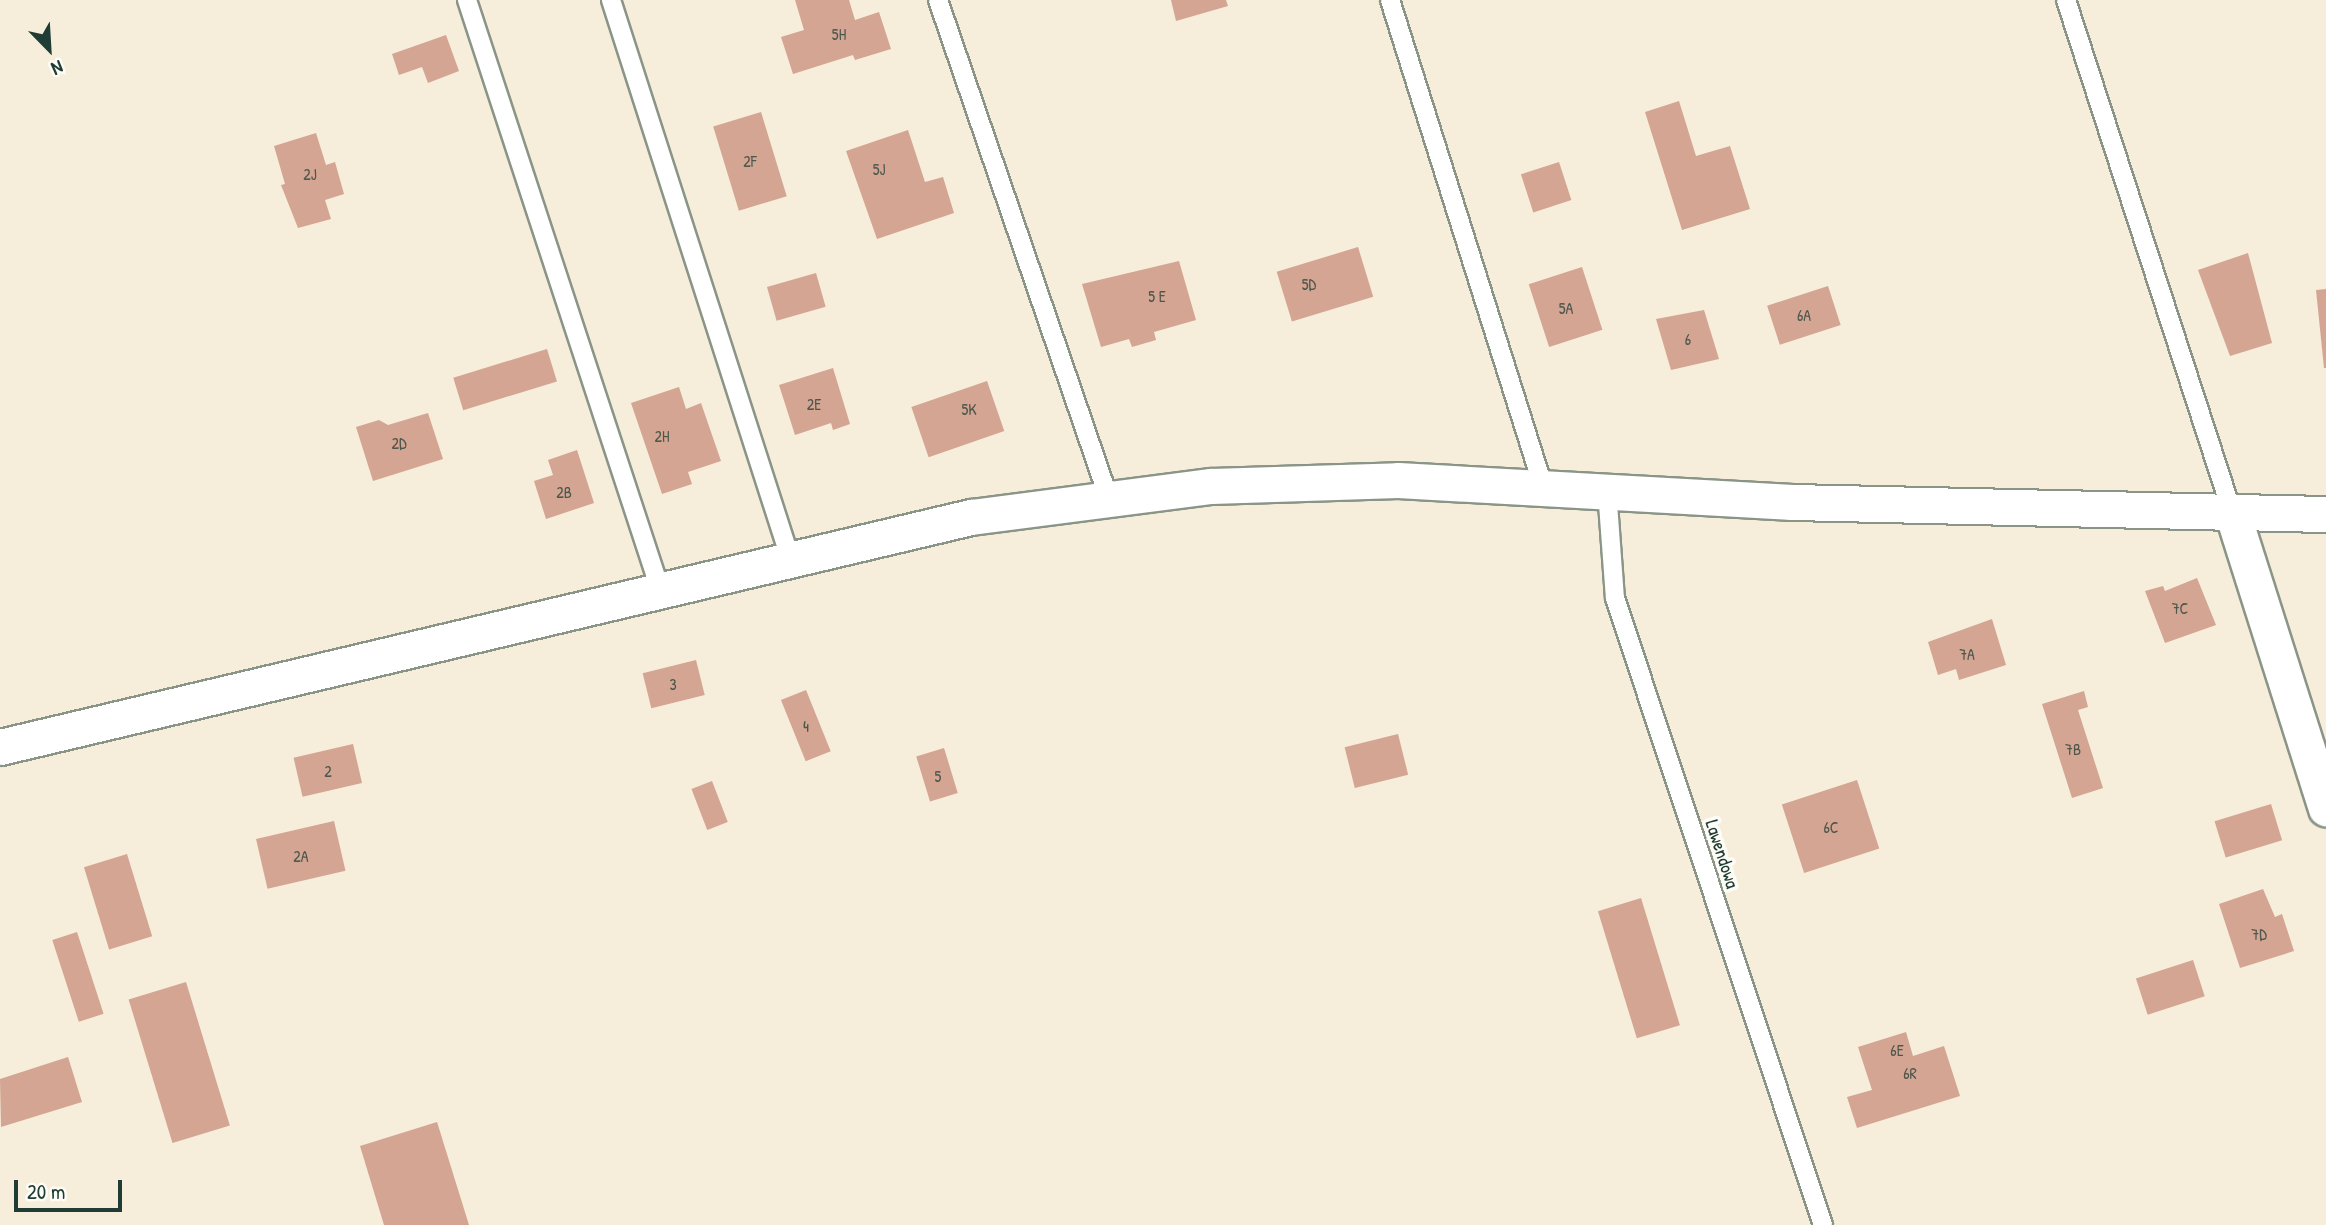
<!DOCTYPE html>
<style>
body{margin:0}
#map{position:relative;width:2326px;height:1225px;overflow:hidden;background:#f6edda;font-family:"Patrick Hand",sans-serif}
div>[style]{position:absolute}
.building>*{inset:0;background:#d3a592;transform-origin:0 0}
.roads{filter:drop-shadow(2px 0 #8a9587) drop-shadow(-2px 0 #8a9587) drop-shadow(0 2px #8a9587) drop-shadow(0 -2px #8a9587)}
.service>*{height:18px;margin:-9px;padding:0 9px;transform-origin:9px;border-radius:9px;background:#fff}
.minor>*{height:35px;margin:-17.5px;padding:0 17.5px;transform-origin:17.5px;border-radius:17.5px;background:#fff}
span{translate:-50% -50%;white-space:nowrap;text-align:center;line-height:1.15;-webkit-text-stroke:7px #fdfcf7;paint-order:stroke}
.number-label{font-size:16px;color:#4c574c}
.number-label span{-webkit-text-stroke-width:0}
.street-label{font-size:19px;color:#1f3d34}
.north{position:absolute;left:14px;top:14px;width:70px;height:70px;-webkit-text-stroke:5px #fdfcf7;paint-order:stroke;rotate:156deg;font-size:19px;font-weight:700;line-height:28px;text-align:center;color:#1f3d34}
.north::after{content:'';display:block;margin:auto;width:24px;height:32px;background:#1f3d34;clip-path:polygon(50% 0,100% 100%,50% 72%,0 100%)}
.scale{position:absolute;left:14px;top:1180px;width:108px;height:32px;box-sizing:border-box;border:4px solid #1f3d34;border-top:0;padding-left:9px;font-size:21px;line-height:24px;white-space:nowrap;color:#1f3d34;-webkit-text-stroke:5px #fdfcf7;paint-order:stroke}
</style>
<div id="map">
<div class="building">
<i style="clip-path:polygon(795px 0,849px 0,855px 20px,879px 12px,891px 49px,855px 60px,853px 55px,793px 74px,781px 37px,804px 30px)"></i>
<i style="clip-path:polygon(1171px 0,1226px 0,1228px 6px,1176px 21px)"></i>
<i style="clip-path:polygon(446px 35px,459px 71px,428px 83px,422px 67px,399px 75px,392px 54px)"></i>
<i style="clip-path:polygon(1679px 101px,1696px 156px,1730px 146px,1750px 209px,1682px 230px,1645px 112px)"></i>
<i style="left:761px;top:112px;width:88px;height:50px;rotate:73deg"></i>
<i style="clip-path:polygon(908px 130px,925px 182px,943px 177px,954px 213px,877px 239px,846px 151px)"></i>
<i style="clip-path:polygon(316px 133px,326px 165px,335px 162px,344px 194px,325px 200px,331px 219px,298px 228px,281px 185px,285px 184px,274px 146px)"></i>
<i style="left:1559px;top:162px;width:40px;height:40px;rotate:72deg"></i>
<i style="left:1358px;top:247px;width:52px;height:85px;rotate:73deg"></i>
<i style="clip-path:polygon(2248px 253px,2272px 343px,2230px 356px,2198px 270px)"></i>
<i style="clip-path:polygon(1179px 261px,1196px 320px,1154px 332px,1156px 340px,1132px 347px,1129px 339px,1101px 347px,1082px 284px)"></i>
<i style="left:1582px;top:267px;width:66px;height:56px;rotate:72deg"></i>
<i style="left:816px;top:273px;width:35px;height:51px;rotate:74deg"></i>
<i style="left:1828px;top:286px;width:41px;height:64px;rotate:72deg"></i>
<i style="clip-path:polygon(2326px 289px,2326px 368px,2324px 368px,2316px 290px)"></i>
<i style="clip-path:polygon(1704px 310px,1719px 359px,1671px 370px,1656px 319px)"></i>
<i style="left:547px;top:349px;width:34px;height:98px;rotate:73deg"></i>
<i style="clip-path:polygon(833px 368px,850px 424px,833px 430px,831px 423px,795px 435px,779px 385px)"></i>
<i style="left:987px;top:381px;width:53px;height:80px;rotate:71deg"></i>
<i style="clip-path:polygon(679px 387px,686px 409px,701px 403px,721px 461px,688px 472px,692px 484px,662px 494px,631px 403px)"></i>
<i style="clip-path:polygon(428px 413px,443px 459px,373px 481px,356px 427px,379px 420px,388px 425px)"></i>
<i style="clip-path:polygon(577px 450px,594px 503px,546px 519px,534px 481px,553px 475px,548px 460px)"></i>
<i style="clip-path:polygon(2197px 578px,2216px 625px,2165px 643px,2145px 591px,2163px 586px,2165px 591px)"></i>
<i style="clip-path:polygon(1992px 619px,2006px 665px,1959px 680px,1956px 669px,1938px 675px,1928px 642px)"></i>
<i style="left:696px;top:660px;width:36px;height:55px;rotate:76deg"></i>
<i style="left:806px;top:690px;width:66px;height:27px;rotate:68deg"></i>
<i style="clip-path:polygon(2084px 691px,2088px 707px,2078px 710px,2103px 788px,2072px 798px,2042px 704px)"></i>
<i style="left:1398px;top:734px;width:42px;height:55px;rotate:76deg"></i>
<i style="left:353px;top:744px;width:40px;height:61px;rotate:77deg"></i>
<i style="left:944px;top:748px;width:47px;height:29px;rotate:73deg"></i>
<i style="left:1857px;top:780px;width:72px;height:79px;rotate:72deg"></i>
<i style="left:712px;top:781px;width:44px;height:22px;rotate:69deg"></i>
<i style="left:2271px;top:804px;width:38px;height:59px;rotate:73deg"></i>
<i style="left:334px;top:821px;width:51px;height:80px;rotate:77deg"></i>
<i style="left:127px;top:854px;width:86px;height:45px;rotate:73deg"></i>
<i style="clip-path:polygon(2263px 889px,2275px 917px,2282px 914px,2294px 951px,2240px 968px,2219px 904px)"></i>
<i style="left:1641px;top:898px;width:133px;height:45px;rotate:73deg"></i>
<i style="left:77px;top:932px;width:86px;height:26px;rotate:72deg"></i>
<i style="left:2193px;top:960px;width:38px;height:60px;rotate:72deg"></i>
<i style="left:186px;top:982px;width:150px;height:60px;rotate:73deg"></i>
<i style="clip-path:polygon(1906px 1032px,1913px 1056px,1944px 1046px,1960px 1096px,1857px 1128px,1847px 1097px,1872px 1090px,1858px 1047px)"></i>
<i style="clip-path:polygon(68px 1057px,82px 1102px,1px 1127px,0 1079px)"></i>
<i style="clip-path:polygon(437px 1122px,469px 1225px,384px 1225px,360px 1146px)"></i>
</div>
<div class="roads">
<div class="service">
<i style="left:467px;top:0;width:623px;rotate:71.86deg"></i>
<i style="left:611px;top:0;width:589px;rotate:72.21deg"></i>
<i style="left:938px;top:0;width:527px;rotate:71.08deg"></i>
<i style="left:1390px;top:0;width:510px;rotate:72.53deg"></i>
<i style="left:2066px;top:0;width:538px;rotate:72.04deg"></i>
<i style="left:1607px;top:490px;width:108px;rotate:85.8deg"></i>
<i style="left:1615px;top:598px;width:661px;rotate:71.65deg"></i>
</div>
<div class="minor">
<i style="left:2232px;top:512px;width:311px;rotate:72.4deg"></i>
<i style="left:0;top:747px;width:998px;rotate:-13.33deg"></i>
<i style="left:971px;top:517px;width:242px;rotate:-7.4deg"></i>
<i style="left:1211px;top:486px;width:187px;rotate:-1.8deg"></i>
<i style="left:1398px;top:480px;width:395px;rotate:3.2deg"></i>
<i style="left:1792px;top:502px;width:534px;rotate:1.29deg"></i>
</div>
</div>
<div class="number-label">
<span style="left:839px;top:34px">5H</span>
<span style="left:750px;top:161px">2F</span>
<span style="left:879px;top:169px">5J</span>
<span style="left:310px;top:174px">2J</span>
<span style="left:1309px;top:284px">5D</span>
<span style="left:1157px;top:296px">5 E</span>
<span style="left:1566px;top:308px">5A</span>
<span style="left:1804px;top:315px">6A</span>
<span style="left:1688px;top:339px">6</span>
<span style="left:814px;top:404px">2E</span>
<span style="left:969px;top:409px">5K</span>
<span style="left:662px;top:436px">2H</span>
<span style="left:399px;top:443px">2D</span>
<span style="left:564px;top:492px">2B</span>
<span style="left:2180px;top:608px">7C</span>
<span style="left:1967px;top:654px">7A</span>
<span style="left:673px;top:684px">3</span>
<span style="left:806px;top:726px">4</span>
<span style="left:2073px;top:749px">7B</span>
<span style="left:328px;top:771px">2</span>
<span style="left:938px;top:776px">5</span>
<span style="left:1831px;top:827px">6C</span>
<span style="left:301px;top:856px">2A</span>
<span style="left:2259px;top:934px">7D</span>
<span style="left:1897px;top:1050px">6E</span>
<span style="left:1910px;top:1073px">6R</span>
</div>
<div class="street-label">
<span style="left:1722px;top:854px;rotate:72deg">Lawendowa</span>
</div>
<div class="north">N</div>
<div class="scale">20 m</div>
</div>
